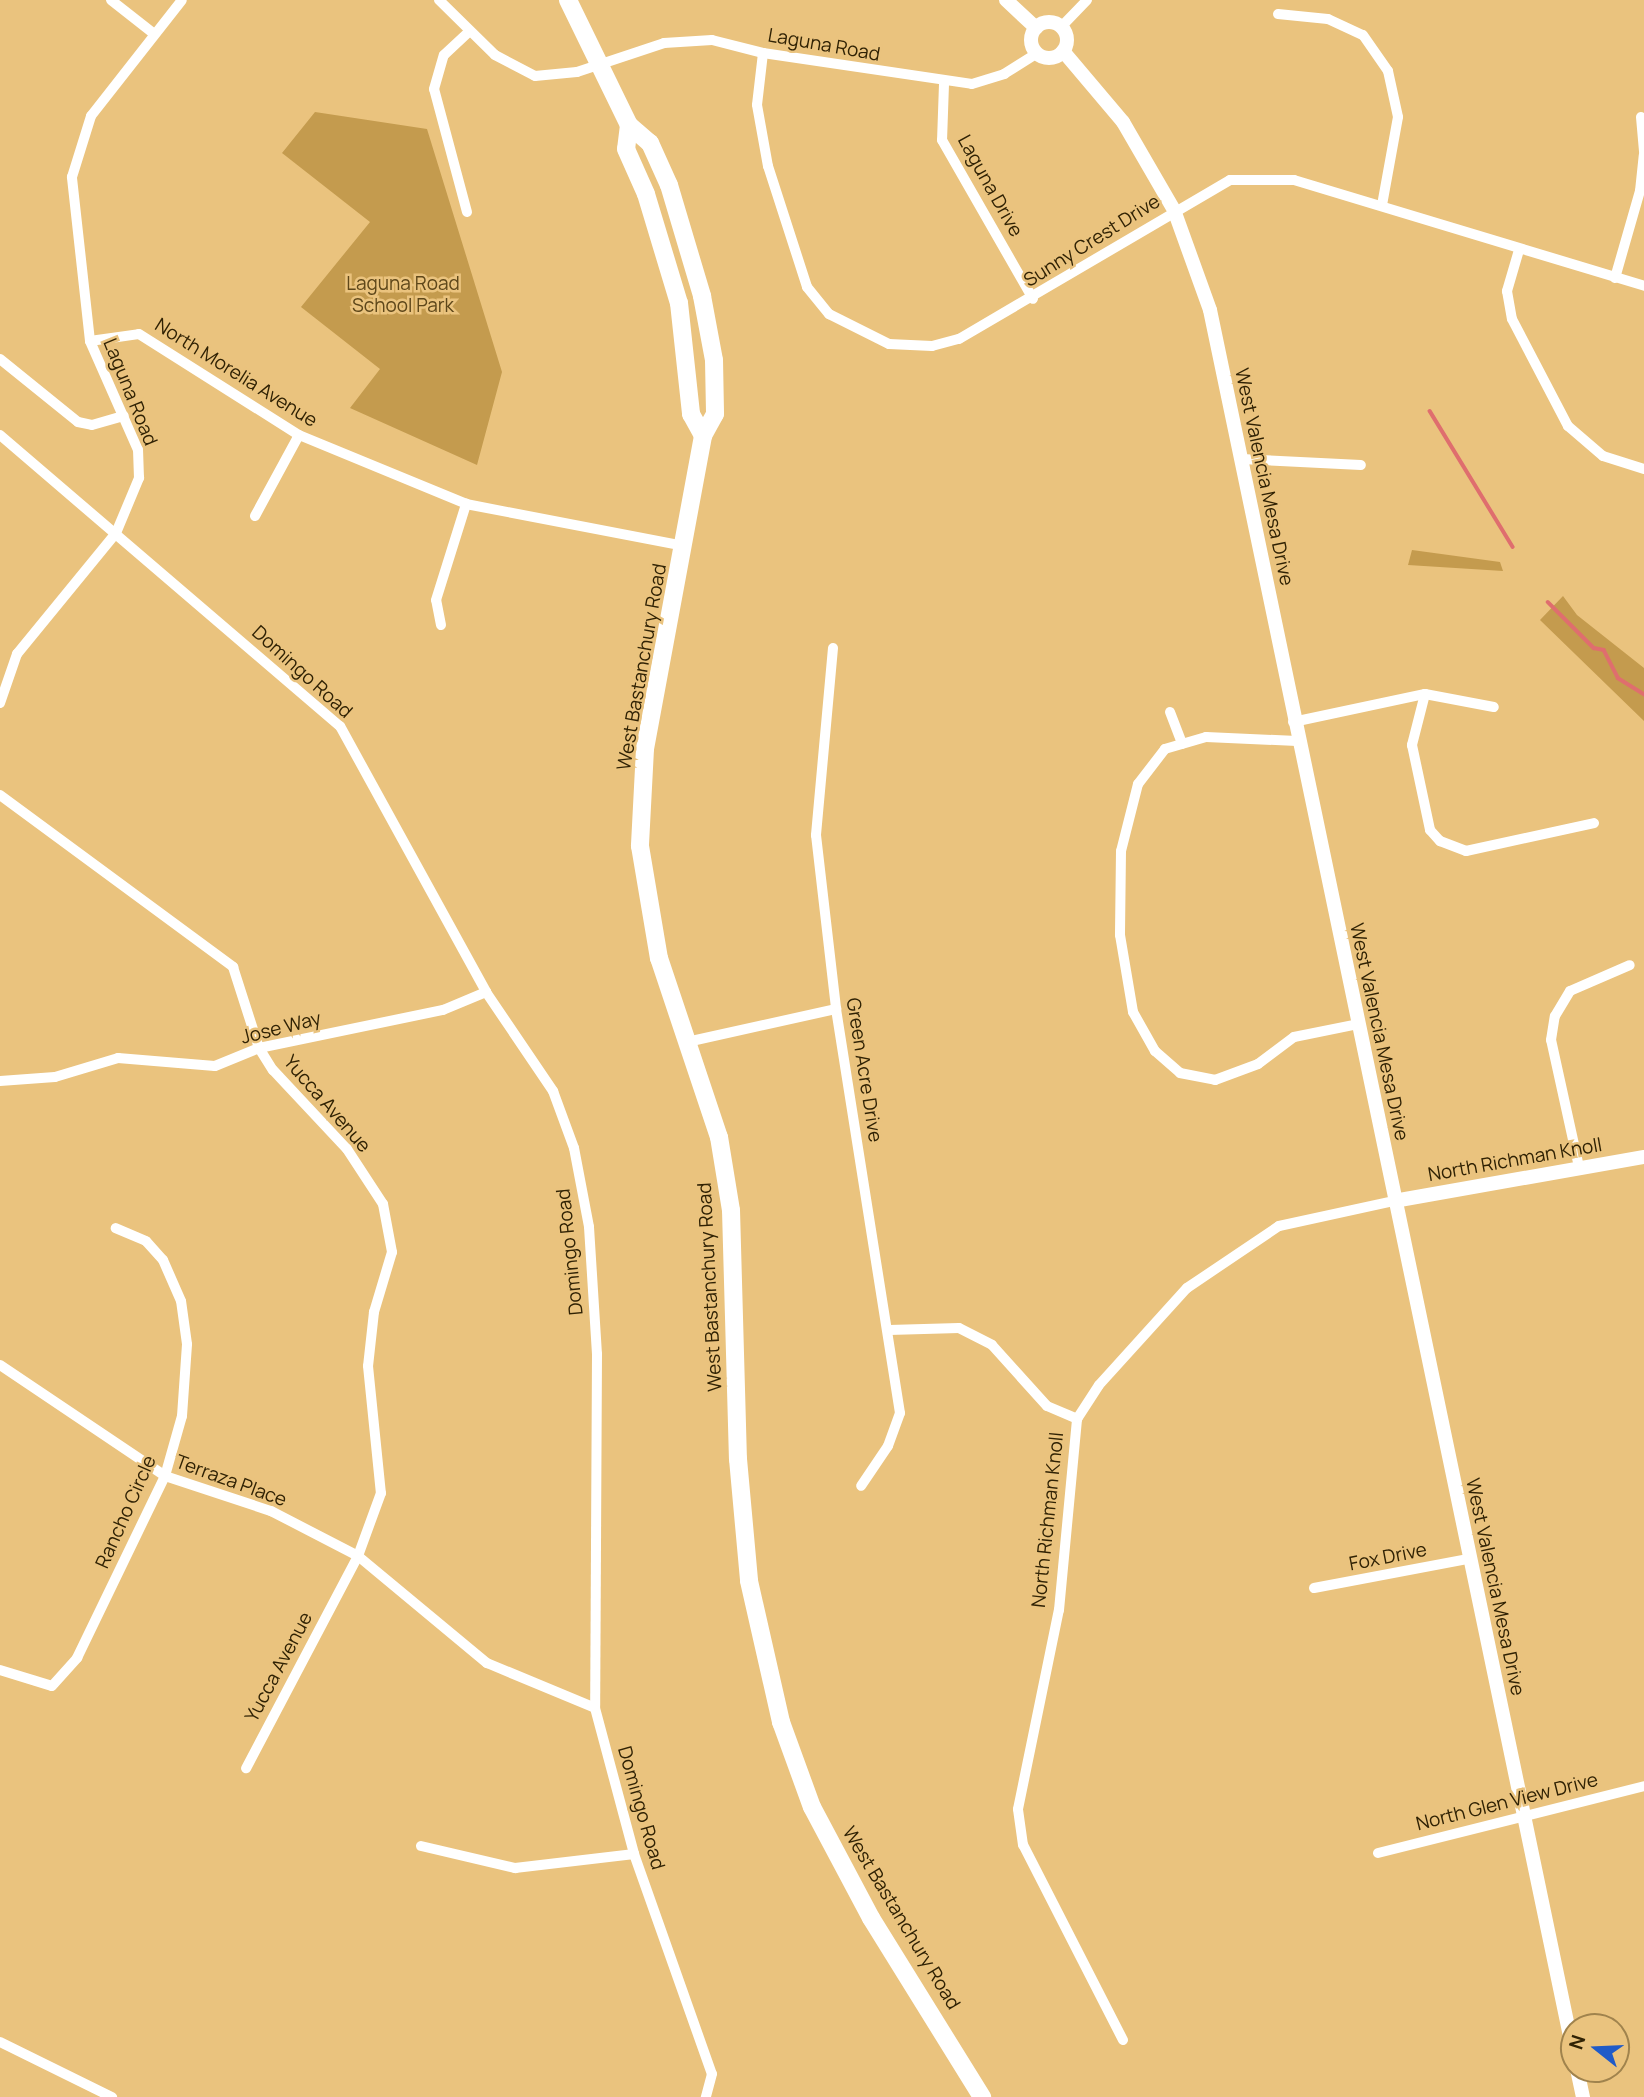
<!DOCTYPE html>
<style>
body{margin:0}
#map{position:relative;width:1644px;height:2097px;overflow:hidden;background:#eac37e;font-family:Manrope,sans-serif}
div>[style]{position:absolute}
.green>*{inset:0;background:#c49b4e}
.stream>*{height:3.5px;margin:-1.75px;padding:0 1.75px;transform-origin:1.75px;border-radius:1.75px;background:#df6e6e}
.minor>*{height:10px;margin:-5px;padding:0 5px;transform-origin:5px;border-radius:5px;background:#fff}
.tertiary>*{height:14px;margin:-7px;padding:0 7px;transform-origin:7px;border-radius:7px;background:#fff}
.tertiary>.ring{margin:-7px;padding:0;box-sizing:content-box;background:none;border:14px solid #fff;border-radius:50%}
.primary>*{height:18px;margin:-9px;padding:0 9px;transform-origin:9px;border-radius:9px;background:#fff}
span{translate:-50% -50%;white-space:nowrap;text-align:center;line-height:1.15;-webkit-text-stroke:5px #eac37e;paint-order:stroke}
.street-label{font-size:19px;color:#302204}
.park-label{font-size:19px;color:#5e471a}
.north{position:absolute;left:1560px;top:2013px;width:70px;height:70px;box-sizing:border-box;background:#eac37e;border:2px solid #a0834d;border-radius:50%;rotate:288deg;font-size:19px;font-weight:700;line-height:28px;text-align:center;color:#302204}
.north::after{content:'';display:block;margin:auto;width:24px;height:32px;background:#205bc8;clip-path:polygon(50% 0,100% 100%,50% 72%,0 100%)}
</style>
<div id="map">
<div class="green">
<i style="clip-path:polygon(315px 112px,427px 129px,502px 372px,477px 465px,350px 408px,380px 369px,301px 307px,370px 222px,282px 153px)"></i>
<i style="clip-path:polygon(1412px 550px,1500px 562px,1503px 571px,1408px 565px)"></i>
<i style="clip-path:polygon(1563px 596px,1577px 615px,1644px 668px,1644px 721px,1540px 620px)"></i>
</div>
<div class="stream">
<i style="left:1430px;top:411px;width:159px;rotate:58.6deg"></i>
<i style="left:1548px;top:602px;width:65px;rotate:45deg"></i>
<i style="left:1594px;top:648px;width:10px;rotate:11deg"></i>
<i style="left:1604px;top:650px;width:31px;rotate:63deg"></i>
<i style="left:1618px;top:678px;width:31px;rotate:32deg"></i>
</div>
<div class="minor">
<i style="left:111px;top:0;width:53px;rotate:38.2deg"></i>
<i style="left:439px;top:0;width:78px;rotate:44.5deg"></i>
<i style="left:495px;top:55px;width:45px;rotate:27.7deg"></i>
<i style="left:535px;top:76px;width:42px;rotate:-5.4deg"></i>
<i style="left:577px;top:72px;width:92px;rotate:-18.4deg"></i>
<i style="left:664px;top:43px;width:48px;rotate:-3.6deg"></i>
<i style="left:712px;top:40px;width:53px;rotate:14.3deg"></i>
<i style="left:763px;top:53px;width:211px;rotate:8.4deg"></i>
<i style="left:972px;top:84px;width:34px;rotate:-17deg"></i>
<i style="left:1004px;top:74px;width:39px;rotate:-32deg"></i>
<i style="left:1278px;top:14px;width:50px;rotate:5.7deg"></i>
<i style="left:1328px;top:19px;width:38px;rotate:25deg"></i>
<i style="left:1363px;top:35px;width:44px;rotate:55.2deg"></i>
<i style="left:1388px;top:71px;width:47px;rotate:77.7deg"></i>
<i style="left:1398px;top:117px;width:89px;rotate:100.3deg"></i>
<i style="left:1062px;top:26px;width:36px;rotate:-46deg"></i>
<i style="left:763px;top:53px;width:52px;rotate:96.6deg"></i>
<i style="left:757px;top:105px;width:62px;rotate:79.8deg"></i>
<i style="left:768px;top:166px;width:127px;rotate:72.1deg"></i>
<i style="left:807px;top:287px;width:35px;rotate:51deg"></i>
<i style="left:829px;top:314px;width:67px;rotate:26.6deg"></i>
<i style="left:889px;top:344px;width:43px;rotate:2.7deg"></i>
<i style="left:932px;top:346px;width:28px;rotate:-15deg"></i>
<i style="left:959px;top:339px;width:314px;rotate:-30.4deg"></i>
<i style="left:1230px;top:180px;width:64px"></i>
<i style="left:1294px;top:180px;width:366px;rotate:16.8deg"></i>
<i style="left:944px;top:84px;width:56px;rotate:92deg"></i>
<i style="left:942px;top:140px;width:183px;rotate:60.2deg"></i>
<i style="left:1641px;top:117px;width:36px;rotate:85deg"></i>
<i style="left:467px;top:212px;width:127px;rotate:-105deg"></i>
<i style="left:434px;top:89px;width:35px;rotate:-74deg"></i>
<i style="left:444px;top:55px;width:35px;rotate:-43deg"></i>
<i style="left:1519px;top:250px;width:43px;rotate:106.3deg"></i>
<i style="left:1507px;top:291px;width:28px;rotate:80deg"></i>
<i style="left:1512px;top:319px;width:121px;rotate:62.4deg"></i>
<i style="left:1568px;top:426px;width:46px;rotate:40.6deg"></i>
<i style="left:1603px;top:456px;width:43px;rotate:17.6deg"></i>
<i style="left:1615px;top:278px;width:91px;rotate:-74deg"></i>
<i style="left:1640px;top:191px;width:36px;rotate:-84deg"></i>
<i style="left:90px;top:341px;width:49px;rotate:-8.1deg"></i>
<i style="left:139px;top:334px;width:189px;rotate:32.3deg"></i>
<i style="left:299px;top:435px;width:181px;rotate:22.4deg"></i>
<i style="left:466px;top:504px;width:223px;rotate:10.9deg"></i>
<i style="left:0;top:359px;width:100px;rotate:38.9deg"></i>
<i style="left:78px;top:422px;width:14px;rotate:12deg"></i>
<i style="left:92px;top:425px;width:33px;rotate:-16deg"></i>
<i style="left:0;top:435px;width:448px;rotate:40.6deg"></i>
<i style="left:340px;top:726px;width:303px;rotate:61.2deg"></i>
<i style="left:486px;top:992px;width:120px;rotate:55.9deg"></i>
<i style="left:553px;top:1091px;width:61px;rotate:69.8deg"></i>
<i style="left:574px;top:1148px;width:80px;rotate:79.2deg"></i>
<i style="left:589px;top:1227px;width:127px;rotate:86.4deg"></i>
<i style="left:597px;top:1354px;width:354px;rotate:90.3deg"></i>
<i style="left:595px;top:1708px;width:151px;rotate:75deg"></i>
<i style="left:634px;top:1854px;width:233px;rotate:70.5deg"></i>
<i style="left:712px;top:2074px;width:24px;rotate:105deg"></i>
<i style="left:1241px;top:459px;width:120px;rotate:2.9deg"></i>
<i style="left:255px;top:516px;width:92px;rotate:-61.5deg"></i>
<i style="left:441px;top:625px;width:25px;rotate:-101deg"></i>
<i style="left:436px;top:600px;width:101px;rotate:-72.6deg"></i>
<i style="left:833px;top:648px;width:188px;rotate:95.2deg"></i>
<i style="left:816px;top:835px;width:175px;rotate:83.4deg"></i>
<i style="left:836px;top:1009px;width:409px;rotate:81deg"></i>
<i style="left:900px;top:1413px;width:35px;rotate:110deg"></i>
<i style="left:888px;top:1446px;width:48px;rotate:124deg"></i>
<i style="left:1425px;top:694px;width:53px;rotate:104.3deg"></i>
<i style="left:1412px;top:745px;width:87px;rotate:78deg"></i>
<i style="left:1430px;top:830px;width:15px;rotate:48deg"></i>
<i style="left:1440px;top:841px;width:28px;rotate:21deg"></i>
<i style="left:1466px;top:851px;width:131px;rotate:-12.3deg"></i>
<i style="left:0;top:703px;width:52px;rotate:-70.9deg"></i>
<i style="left:17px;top:654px;width:156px;rotate:-50.7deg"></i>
<i style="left:116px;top:533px;width:60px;rotate:-67.3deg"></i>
<i style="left:139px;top:478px;width:28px;rotate:-92deg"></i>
<i style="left:138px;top:450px;width:119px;rotate:-113.8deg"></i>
<i style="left:90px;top:341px;width:165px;rotate:-96.3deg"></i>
<i style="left:72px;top:177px;width:64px;rotate:-72.7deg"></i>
<i style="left:91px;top:116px;width:147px;rotate:-51.9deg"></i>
<i style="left:1170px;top:712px;width:34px;rotate:69deg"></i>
<i style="left:1293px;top:722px;width:135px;rotate:-12deg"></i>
<i style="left:1425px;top:694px;width:70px;rotate:10.7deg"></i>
<i style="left:1297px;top:741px;width:91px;rotate:-177.5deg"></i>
<i style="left:1206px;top:737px;width:43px;rotate:163.7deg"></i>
<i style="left:1165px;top:749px;width:44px;rotate:127.6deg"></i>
<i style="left:1138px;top:784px;width:69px;rotate:104.2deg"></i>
<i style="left:1121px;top:851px;width:84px;rotate:90.7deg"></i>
<i style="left:1120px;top:935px;width:78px;rotate:80.4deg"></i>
<i style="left:1133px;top:1012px;width:45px;rotate:60.6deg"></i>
<i style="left:1155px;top:1051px;width:33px;rotate:41deg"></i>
<i style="left:1180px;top:1073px;width:36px;rotate:11deg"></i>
<i style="left:1215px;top:1080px;width:46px;rotate:-20.4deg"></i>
<i style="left:1258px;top:1064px;width:45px;rotate:-36.9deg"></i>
<i style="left:1294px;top:1037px;width:65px;rotate:-11.5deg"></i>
<i style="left:0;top:795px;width:290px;rotate:36.4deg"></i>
<i style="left:233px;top:967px;width:85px;rotate:72.2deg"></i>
<i style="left:259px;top:1048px;width:26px;rotate:58deg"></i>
<i style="left:273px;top:1070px;width:108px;rotate:46.9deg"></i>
<i style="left:347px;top:1149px;width:66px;rotate:56.8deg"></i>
<i style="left:383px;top:1204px;width:49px;rotate:79.4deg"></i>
<i style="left:392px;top:1252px;width:63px;rotate:106.7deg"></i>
<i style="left:374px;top:1312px;width:54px;rotate:96.3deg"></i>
<i style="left:368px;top:1366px;width:128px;rotate:84.2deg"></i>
<i style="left:381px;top:1493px;width:67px;rotate:110.1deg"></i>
<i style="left:358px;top:1556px;width:240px;rotate:117.8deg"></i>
<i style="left:687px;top:1042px;width:153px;rotate:-12.5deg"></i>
<i style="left:0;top:1081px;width:55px;rotate:-4.2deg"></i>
<i style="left:55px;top:1077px;width:66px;rotate:-16.8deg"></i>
<i style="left:118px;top:1058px;width:97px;rotate:4.7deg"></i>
<i style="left:215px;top:1066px;width:48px;rotate:-22.2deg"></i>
<i style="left:259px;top:1048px;width:188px;rotate:-11.7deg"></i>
<i style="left:443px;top:1010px;width:47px;rotate:-22.7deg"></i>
<i style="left:1579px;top:1167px;width:130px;rotate:-102.4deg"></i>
<i style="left:1551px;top:1040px;width:24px;rotate:-81deg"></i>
<i style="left:1555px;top:1016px;width:29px;rotate:-59deg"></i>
<i style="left:1570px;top:991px;width:65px;rotate:-23.4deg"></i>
<i style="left:889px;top:1330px;width:70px;rotate:-1.6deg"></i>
<i style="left:959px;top:1328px;width:37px;rotate:27deg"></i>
<i style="left:992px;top:1345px;width:82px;rotate:48deg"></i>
<i style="left:1047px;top:1406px;width:33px;rotate:23deg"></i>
<i style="left:0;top:1365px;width:199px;rotate:33.9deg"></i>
<i style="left:165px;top:1476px;width:112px;rotate:18.3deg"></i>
<i style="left:271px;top:1511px;width:98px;rotate:27.3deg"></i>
<i style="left:358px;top:1556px;width:168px;rotate:39.7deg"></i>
<i style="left:487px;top:1663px;width:117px;rotate:22.6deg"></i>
<i style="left:1314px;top:1588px;width:157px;rotate:-10.7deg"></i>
<i style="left:0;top:1670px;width:54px;rotate:17.1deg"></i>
<i style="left:52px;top:1686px;width:38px;rotate:-48deg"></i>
<i style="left:77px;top:1658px;width:202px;rotate:-64.2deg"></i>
<i style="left:165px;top:1476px;width:62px;rotate:-74.2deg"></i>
<i style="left:182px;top:1416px;width:72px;rotate:-86deg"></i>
<i style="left:187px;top:1344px;width:43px;rotate:-97.9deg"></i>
<i style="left:181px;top:1301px;width:45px;rotate:-113.7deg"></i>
<i style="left:163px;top:1260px;width:25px;rotate:-132deg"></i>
<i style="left:146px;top:1241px;width:33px;rotate:-157deg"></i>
<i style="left:421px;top:1846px;width:97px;rotate:13.2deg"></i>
<i style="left:515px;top:1868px;width:120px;rotate:-6.7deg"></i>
<i style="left:1378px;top:1853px;width:274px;rotate:-14.1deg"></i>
<i style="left:1123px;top:2040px;width:219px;rotate:-117.1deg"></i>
<i style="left:1023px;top:1845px;width:36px;rotate:-98deg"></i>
<i style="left:1018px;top:1809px;width:203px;rotate:-78.4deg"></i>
<i style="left:1059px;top:1610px;width:192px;rotate:-84.6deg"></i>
<i style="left:1077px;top:1419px;width:40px;rotate:-57.1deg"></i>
<i style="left:1099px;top:1385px;width:131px;rotate:-47.8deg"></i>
<i style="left:1187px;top:1288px;width:111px;rotate:-34deg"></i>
<i style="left:1279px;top:1226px;width:118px;rotate:-12.3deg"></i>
<i style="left:0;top:2042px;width:125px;rotate:26.2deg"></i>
</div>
<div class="tertiary">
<i style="left:1006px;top:0;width:41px;rotate:43deg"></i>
<i class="ring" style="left:1031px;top:22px;width:22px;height:22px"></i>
<i style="left:1063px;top:51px;width:93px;rotate:49.8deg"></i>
<i style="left:1123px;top:122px;width:102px;rotate:59.9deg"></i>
<i style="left:1174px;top:210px;width:106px;rotate:70.2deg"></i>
<i style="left:1210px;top:310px;width:1784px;rotate:78.22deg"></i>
<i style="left:1394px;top:1201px;width:254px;rotate:-10deg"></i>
<i style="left:1577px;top:2069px;width:29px;rotate:78deg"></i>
</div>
<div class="primary">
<i style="left:568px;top:0;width:139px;rotate:64deg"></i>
<i style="left:629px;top:125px;width:28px;rotate:41deg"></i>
<i style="left:650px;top:143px;width:46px;rotate:65.7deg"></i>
<i style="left:669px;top:185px;width:116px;rotate:73.4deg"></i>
<i style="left:702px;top:296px;width:65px;rotate:79.4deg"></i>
<i style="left:714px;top:360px;width:54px;rotate:88.9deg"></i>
<i style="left:715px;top:414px;width:25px;rotate:119deg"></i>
<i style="left:703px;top:436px;width:318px;rotate:100.5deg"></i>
<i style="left:645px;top:749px;width:97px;rotate:93deg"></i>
<i style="left:640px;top:846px;width:114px;rotate:80.4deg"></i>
<i style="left:659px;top:958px;width:189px;rotate:71.5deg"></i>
<i style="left:719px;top:1137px;width:74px;rotate:80.7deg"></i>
<i style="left:731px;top:1210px;width:249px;rotate:88.4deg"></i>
<i style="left:738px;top:1459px;width:122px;rotate:84.8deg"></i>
<i style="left:749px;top:1581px;width:145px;rotate:77.2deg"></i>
<i style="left:781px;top:1722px;width:90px;rotate:70deg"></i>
<i style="left:812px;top:1807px;width:126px;rotate:62deg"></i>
<i style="left:871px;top:1918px;width:211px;rotate:58.2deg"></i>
<i style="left:629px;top:125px;width:24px;rotate:97deg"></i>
<i style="left:626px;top:149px;width:49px;rotate:66deg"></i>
<i style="left:646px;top:194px;width:114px;rotate:73.2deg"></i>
<i style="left:679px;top:303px;width:112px;rotate:83.8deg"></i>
<i style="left:691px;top:414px;width:25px;rotate:61deg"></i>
</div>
<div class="street-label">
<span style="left:824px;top:45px;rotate:10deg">Laguna Road</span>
<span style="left:990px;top:186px;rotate:61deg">Laguna Drive</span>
<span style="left:1092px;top:241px;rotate:-32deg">Sunny Crest Drive</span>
<span style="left:236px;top:373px;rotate:32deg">North Morelia Avenue</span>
<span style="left:130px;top:392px;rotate:68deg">Laguna Road</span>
<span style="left:1264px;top:477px;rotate:78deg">West Valencia Mesa Drive</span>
<span style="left:642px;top:667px;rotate:-80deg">West Bastanchury Road</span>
<span style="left:302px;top:672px;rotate:42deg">Domingo Road</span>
<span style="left:281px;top:1028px;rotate:-14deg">Jose Way</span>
<span style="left:1379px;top:1032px;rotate:78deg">West Valencia Mesa Drive</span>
<span style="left:864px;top:1070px;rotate:81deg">Green Acre Drive</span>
<span style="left:327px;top:1104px;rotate:49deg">Yucca Avenue</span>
<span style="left:1515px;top:1160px;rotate:-10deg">North Richman Knoll</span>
<span style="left:570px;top:1252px;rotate:-96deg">Domingo Road</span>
<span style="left:710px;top:1287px;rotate:-93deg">West Bastanchury Road</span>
<span style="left:231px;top:1481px;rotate:20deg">Terraza Place</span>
<span style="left:126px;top:1512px;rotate:-66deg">Rancho Circle</span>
<span style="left:1048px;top:1520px;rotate:-84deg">North Richman Knoll</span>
<span style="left:1388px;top:1557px;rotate:-11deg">Fox Drive</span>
<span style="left:1495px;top:1587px;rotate:78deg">West Valencia Mesa Drive</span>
<span style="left:279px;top:1667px;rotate:-62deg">Yucca Avenue</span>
<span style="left:1507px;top:1802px;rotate:-14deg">North Glen View Drive</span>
<span style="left:641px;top:1808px;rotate:74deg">Domingo Road</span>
<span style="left:901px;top:1918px;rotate:59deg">West Bastanchury Road</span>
</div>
<div class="park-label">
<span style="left:403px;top:295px">Laguna Road<br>School Park</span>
</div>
<div class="north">N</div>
</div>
